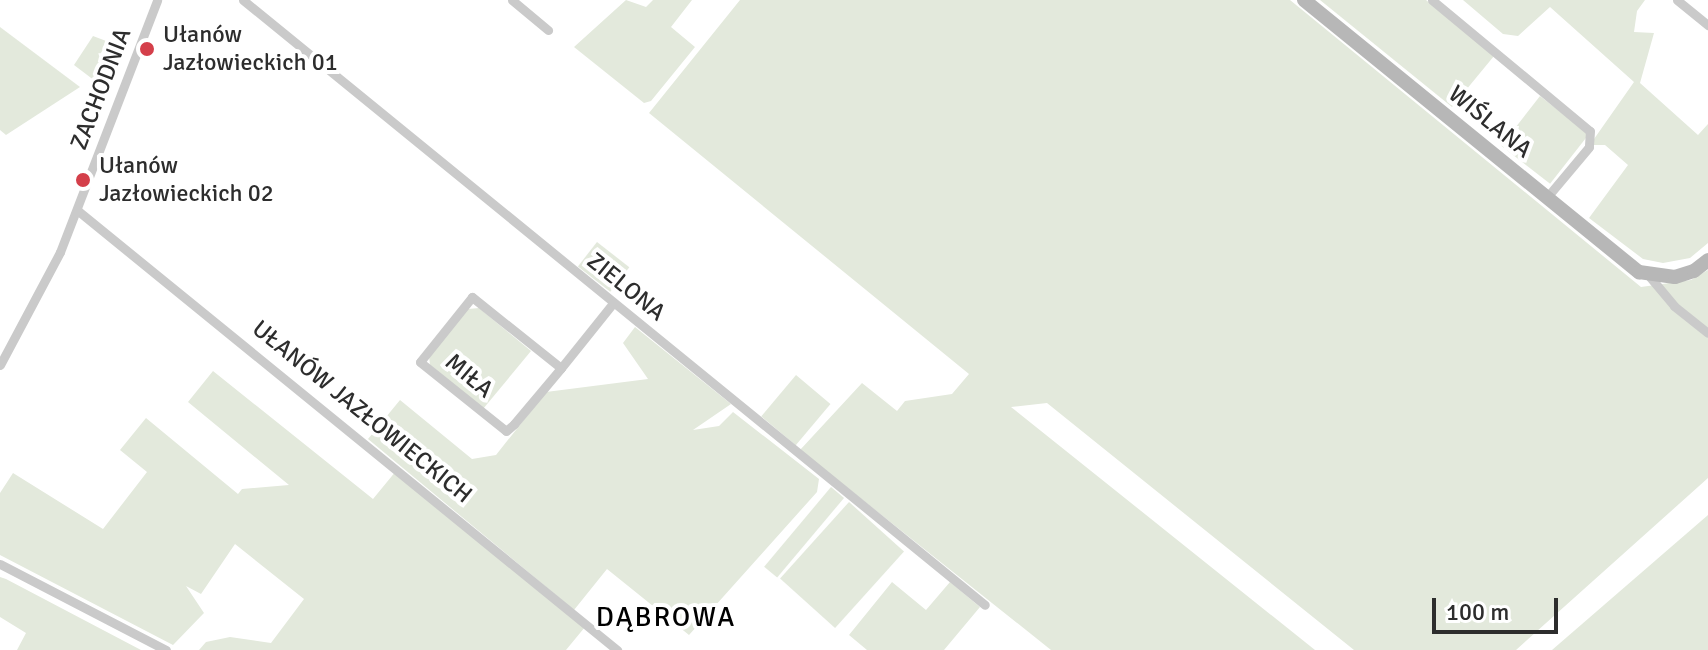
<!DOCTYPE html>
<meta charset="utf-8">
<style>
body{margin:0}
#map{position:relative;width:1708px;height:650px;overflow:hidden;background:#fff;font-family:Signika,sans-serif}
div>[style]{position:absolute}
.green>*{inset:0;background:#e3e9dc;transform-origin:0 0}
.street>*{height:9px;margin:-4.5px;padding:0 4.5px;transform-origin:4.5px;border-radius:4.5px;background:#cacaca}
.secondary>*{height:14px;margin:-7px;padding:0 7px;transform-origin:7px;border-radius:7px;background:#b7b7b7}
.dots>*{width:22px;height:22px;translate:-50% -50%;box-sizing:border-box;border:4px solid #fff;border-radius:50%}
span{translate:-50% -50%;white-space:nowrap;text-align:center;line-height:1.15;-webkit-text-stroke:8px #fff;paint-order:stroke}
.poi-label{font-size:24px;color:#2d2d2d}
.left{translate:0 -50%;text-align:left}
.street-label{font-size:24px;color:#2d2d2d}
.quarter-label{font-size:28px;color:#000;letter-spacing:2px}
.scale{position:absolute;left:1432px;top:598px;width:126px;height:36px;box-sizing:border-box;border:4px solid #2d2d2d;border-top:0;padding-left:10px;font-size:24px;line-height:28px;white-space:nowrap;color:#2d2d2d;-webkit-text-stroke:6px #fff;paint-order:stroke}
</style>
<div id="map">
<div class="green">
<i style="clip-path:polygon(626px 0,646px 7px,653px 0,692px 0,671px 27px,695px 47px,651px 101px,644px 103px,574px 47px)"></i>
<i style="clip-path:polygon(740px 0,1290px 0,1641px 287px,1691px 280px,1708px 270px,1708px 478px,1516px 650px,1354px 650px,1047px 403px,1011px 407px,1315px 650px,1051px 650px,800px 450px,862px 383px,897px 411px,905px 401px,952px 394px,969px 374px,649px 113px)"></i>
<i style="clip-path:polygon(1320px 0,1426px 0,1494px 56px,1452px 107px)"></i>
<i style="clip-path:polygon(1463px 0,1645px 0,1637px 11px,1634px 32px,1654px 33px,1640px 83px,1698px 135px,1708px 124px,1708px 243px,1690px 258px,1663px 263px,1643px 259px,1589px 218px,1628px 165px,1605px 145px,1594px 145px,1594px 139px,1634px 82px,1550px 7px,1518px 36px,1503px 34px)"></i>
<i style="clip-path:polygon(0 27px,80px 87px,6px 135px,0 130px)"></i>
<i style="clip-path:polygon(93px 36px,122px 47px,103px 87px,74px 65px)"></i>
<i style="left:1540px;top:96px;width:62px;height:63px;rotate:38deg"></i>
<i style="left:597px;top:242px;width:41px;height:31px;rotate:38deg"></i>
<i style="clip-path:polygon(479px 308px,531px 351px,483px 409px,430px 365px,429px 356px,468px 309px)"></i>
<i style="clip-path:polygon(635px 327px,731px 404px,693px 430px,719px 426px,733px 412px,819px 479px,817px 492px,689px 635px,607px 569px,574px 610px,368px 439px,400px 400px,472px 459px,496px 455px,546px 392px,648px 379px,623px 343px)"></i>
<i style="clip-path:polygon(213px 371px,373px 499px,396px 471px,585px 627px,566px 650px,199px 650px,206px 642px,230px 637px,271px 643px,304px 599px,235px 544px,201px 594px,186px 586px,204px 613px,173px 645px,0 555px,0 493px,13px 473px,103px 529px,147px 472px,120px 450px,146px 418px,238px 494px,242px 489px,289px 485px,188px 402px)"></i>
<i style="left:796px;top:375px;width:45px;height:54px;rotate:40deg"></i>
<i style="left:831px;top:487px;width:17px;height:104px;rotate:40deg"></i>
<i style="left:849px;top:502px;width:74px;height:103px;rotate:42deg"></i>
<i style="clip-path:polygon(1708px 515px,1708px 650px,1552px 650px)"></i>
<i style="clip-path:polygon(0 577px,6px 579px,141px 650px,17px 650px,26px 633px,0 617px)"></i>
<i style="clip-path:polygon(892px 582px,926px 610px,950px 582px,980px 607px,944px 650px,867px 650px,849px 635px)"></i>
</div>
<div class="street">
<i style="left:243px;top:0;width:957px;rotate:39.19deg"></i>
<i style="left:512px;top:0;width:47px;rotate:39.8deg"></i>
<i style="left:1432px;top:0;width:205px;rotate:39.7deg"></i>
<i style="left:1590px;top:131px;width:16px;rotate:94deg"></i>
<i style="left:1589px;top:147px;width:65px;rotate:130deg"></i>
<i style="left:1677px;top:0;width:40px;rotate:39deg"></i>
<i style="left:77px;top:210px;width:697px;rotate:39.17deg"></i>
<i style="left:1650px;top:277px;width:38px;rotate:50deg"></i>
<i style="left:1674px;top:306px;width:43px;rotate:38.5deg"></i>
<i style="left:0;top:365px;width:128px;rotate:-62deg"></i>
<i style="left:60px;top:252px;width:270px;rotate:-68.9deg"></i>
<i style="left:561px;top:368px;width:114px;rotate:-141.4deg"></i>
<i style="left:472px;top:297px;width:83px;rotate:128.7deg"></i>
<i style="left:420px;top:362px;width:110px;rotate:38.7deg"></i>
<i style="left:506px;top:431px;width:11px;rotate:-41deg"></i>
<i style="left:514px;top:424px;width:73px;rotate:-50deg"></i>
<i style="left:561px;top:368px;width:83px;rotate:-51.3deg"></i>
<i style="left:0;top:564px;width:187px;rotate:27.4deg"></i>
</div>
<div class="secondary">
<i style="left:1304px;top:0;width:432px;rotate:39.1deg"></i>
<i style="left:1639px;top:272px;width:36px;rotate:8deg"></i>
<i style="left:1675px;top:277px;width:20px;rotate:-18deg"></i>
<i style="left:1694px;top:271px;width:18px;rotate:-38deg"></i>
</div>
<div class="dots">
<i style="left:147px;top:49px;background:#d43f4a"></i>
<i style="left:83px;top:180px;background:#d43f4a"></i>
</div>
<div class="poi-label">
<span class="left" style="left:163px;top:49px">Ułanów<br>Jazłowieckich 01</span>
<span class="left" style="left:99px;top:180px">Ułanów<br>Jazłowieckich 02</span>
</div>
<div class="street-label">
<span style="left:101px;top:89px;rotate:-69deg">ZACHODNIA</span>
<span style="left:1490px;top:122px;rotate:39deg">WIŚLANA</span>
<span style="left:626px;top:287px;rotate:39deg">ZIELONA</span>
<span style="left:469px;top:376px;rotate:40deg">MIŁA</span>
<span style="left:362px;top:412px;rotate:39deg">UŁANÓW JAZŁOWIECKICH</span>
</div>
<div class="quarter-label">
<span style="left:666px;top:617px">DĄBROWA</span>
</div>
<div class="scale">100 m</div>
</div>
